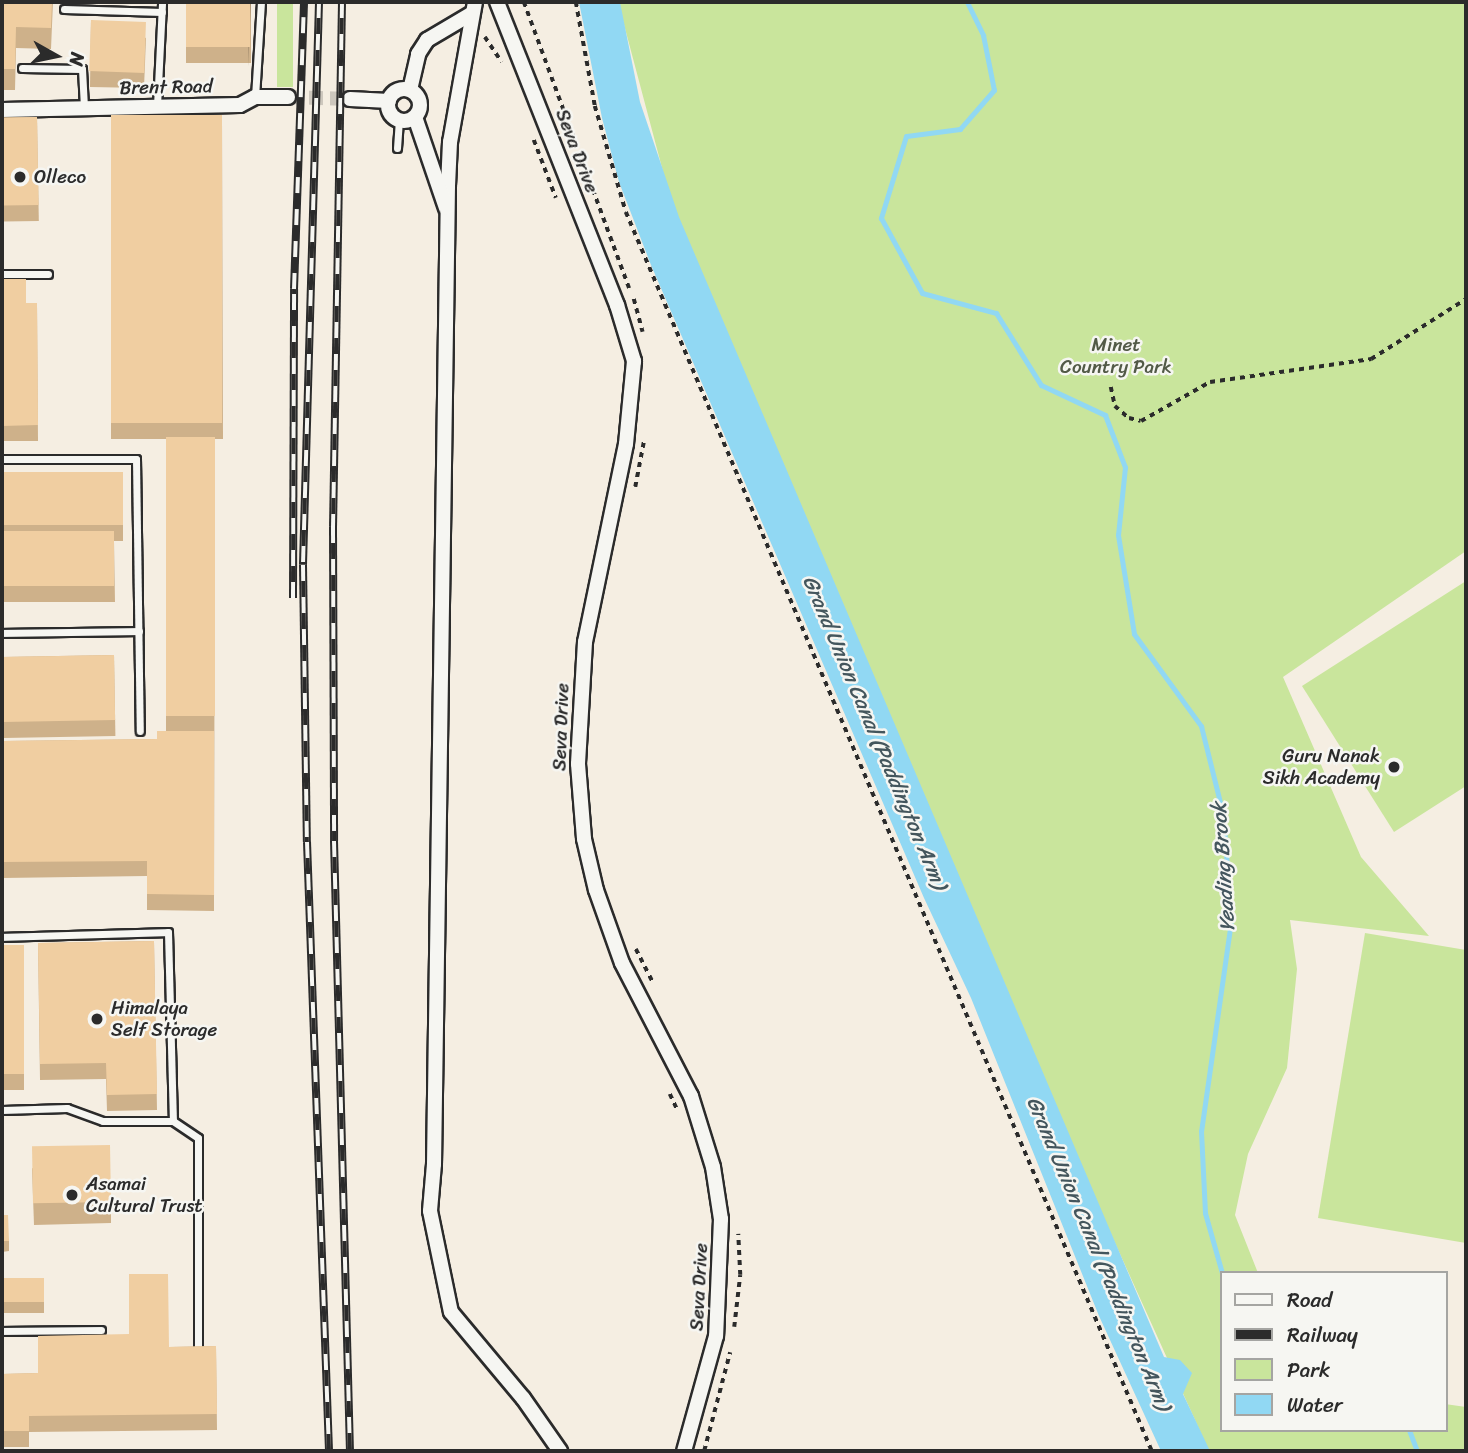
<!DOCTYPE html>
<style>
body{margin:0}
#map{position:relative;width:1468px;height:1453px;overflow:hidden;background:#f5eee2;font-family:Sriracha,sans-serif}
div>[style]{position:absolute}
.green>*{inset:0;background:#c9e59c;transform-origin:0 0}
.water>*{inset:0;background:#91d8f3}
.stream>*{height:5px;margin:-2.5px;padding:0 2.5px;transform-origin:2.5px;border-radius:2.5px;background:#91d8f3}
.street-tunnel>*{height:14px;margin-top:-7px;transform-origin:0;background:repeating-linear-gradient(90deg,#cdc7bd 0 14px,transparent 0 21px)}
.path>*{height:3.5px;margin-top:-1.75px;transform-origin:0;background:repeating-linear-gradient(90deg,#2b2b2b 0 5px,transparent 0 10px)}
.roads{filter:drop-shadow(2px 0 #2b2b2b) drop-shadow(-2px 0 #2b2b2b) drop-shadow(0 2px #2b2b2b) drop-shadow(0 -2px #2b2b2b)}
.lane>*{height:7px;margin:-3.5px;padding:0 3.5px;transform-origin:3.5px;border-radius:3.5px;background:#f6f6f2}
.street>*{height:14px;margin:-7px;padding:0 7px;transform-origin:7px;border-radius:7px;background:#f6f6f2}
.street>.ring{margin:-7px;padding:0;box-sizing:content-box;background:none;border:14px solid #f6f6f2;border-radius:50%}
.rail>*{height:8px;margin-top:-4px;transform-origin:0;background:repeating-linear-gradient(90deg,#f6f6f2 0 16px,#2b2b2b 0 32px);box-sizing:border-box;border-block:2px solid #2b2b2b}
.wall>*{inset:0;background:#ceb18a;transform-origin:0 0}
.shaded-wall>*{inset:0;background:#a89071}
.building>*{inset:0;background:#f0cea1;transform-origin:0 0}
.dots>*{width:19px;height:19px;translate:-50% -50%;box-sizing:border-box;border:4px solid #f6f6f2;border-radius:50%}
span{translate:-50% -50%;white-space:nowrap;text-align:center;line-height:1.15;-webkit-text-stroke:5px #f6f6f2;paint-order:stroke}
.street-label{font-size:19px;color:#2b2b2b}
.poi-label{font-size:19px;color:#2b2b2b}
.left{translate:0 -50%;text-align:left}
.right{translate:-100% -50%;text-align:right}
.park-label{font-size:19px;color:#525a47}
.water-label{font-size:21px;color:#44565d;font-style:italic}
.frame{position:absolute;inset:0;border:4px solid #2b2b2b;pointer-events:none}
.legend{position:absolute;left:1220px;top:1271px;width:228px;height:161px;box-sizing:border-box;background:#f6f6f2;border:2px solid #a5a5a2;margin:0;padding:9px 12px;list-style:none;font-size:21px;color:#2b2b2b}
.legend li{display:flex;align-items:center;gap:14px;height:35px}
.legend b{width:35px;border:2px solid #a5a5a2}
.north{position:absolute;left:21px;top:21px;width:70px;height:70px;-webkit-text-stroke:5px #f6f6f2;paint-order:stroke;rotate:99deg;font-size:19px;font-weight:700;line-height:28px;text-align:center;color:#2b2b2b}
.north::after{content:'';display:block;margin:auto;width:24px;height:32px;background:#2b2b2b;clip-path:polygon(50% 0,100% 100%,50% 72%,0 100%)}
</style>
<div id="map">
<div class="green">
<i style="left:277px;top:2px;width:16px;height:85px"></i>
<i style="clip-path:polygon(618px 2px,1466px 2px,1466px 551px,1283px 677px,1361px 857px,1429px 936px,1290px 920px,1297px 969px,1287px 1068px,1248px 1154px,1235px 1215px,1258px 1273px,1221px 1273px,1221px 1430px,1445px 1430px,1445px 1404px,1466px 1407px,1466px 1451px,1209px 1451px,1022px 1037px,674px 213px)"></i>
<i style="clip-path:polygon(1466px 581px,1466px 786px,1394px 832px,1302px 686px)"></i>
<i style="clip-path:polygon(1365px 933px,1466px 950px,1466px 1243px,1318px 1218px)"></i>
</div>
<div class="water">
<i style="clip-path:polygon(579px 2px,620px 2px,640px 102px,679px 217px,1164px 1357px,1180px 1360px,1192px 1373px,1183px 1394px,1210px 1451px,1161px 1451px,1099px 1316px,971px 998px,924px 898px,651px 265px,619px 182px,602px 118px)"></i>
</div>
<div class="stream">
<i style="left:967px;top:2px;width:37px;rotate:64deg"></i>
<i style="left:983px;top:35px;width:56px;rotate:78.7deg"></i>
<i style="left:994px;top:90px;width:52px;rotate:131.1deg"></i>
<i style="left:960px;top:129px;width:54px;rotate:172.6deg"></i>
<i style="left:906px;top:136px;width:86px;rotate:107deg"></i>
<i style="left:881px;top:218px;width:85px;rotate:61.3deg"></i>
<i style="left:922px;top:293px;width:77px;rotate:15.1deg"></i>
<i style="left:996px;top:313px;width:85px;rotate:58deg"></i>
<i style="left:1041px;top:385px;width:71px;rotate:25.1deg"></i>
<i style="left:1105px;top:415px;width:56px;rotate:69deg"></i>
<i style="left:1125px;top:467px;width:68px;rotate:95.9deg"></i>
<i style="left:1118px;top:535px;width:100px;rotate:80.8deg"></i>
<i style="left:1134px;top:634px;width:114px;rotate:53.9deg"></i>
<i style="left:1201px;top:726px;width:91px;rotate:76deg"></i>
<i style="left:1223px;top:814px;width:107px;rotate:85.7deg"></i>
<i style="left:1231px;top:921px;width:212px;rotate:98.1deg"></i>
<i style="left:1201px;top:1131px;width:82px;rotate:87.2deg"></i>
<i style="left:1205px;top:1213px;width:62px;rotate:74.2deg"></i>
<i style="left:1409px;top:1430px;width:22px;rotate:69deg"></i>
</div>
<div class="street-tunnel">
<i style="left:288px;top:97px;width:62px;rotate:1.8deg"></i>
</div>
<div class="path">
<i style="left:524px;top:2px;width:305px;rotate:69.8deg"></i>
<i style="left:576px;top:2px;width:106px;rotate:79.6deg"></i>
<i style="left:595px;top:106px;width:110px;rotate:73.7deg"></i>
<i style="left:626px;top:212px;width:1346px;rotate:67deg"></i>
<i style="left:485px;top:37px;width:30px;rotate:56deg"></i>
<i style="left:534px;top:140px;width:62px;rotate:69.2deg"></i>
<i style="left:634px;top:299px;width:34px;rotate:75deg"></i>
<i style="left:1111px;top:387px;width:19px;rotate:78deg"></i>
<i style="left:1115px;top:406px;width:18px;rotate:41deg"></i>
<i style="left:1129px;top:418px;width:12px;rotate:14deg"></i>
<i style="left:1141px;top:421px;width:79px;rotate:-29.5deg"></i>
<i style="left:1210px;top:382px;width:163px;rotate:-8.1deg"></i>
<i style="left:1371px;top:359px;width:112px;rotate:-32.3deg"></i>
<i style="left:635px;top:487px;width:48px;rotate:-79.2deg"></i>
<i style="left:636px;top:949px;width:38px;rotate:63deg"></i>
<i style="left:670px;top:1094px;width:17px;rotate:65deg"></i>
<i style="left:734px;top:1327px;width:52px;rotate:-83.4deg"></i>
<i style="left:740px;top:1275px;width:41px;rotate:-92.8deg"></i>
<i style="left:704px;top:1451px;width:102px;rotate:-75.3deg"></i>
</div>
<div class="roads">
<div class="lane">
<i style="left:64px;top:9px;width:98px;rotate:1.8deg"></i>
<i style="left:22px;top:68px;width:60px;rotate:1deg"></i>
<i style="left:82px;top:69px;width:39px;rotate:87deg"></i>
<i style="left:255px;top:97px;width:95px;rotate:-86.4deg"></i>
<i style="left:157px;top:106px;width:104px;rotate:-87.2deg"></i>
<i style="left:397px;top:148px;width:28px;rotate:-86deg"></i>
<i style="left:2px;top:274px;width:46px"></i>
<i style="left:2px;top:459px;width:134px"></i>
<i style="left:136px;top:459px;width:272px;rotate:89.2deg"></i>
<i style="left:2px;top:633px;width:137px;rotate:-0.8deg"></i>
<i style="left:2px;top:937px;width:166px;rotate:-1.7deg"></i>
<i style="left:168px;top:932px;width:189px;rotate:88.5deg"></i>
<i style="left:2px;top:1110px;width:65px;rotate:-1.8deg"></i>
<i style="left:67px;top:1108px;width:38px;rotate:20deg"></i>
<i style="left:103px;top:1121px;width:70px"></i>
<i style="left:173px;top:1121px;width:30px;rotate:34deg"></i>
<i style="left:198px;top:1138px;width:209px;rotate:90deg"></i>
<i style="left:2px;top:1331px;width:99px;rotate:-0.6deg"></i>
</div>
<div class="street">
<i style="left:475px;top:2px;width:142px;rotate:100.1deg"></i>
<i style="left:450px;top:142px;width:44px;rotate:92.6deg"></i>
<i style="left:448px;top:186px;width:978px;rotate:90.82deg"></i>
<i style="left:434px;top:1164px;width:47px;rotate:94.9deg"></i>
<i style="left:430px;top:1211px;width:103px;rotate:78.3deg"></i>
<i style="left:451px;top:1312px;width:112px;rotate:50.1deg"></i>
<i style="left:523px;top:1398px;width:65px;rotate:55.1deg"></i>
<i style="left:497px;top:2px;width:326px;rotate:68.4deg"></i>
<i style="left:617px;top:305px;width:59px;rotate:73.1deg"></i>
<i style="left:634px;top:361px;width:83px;rotate:95.5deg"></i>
<i style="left:626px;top:444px;width:202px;rotate:101.7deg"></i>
<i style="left:585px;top:642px;width:122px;rotate:93.3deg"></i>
<i style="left:578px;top:764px;width:75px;rotate:85.4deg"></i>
<i style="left:584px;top:839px;width:52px;rotate:76.8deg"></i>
<i style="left:596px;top:890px;width:77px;rotate:70.4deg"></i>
<i style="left:622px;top:963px;width:150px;rotate:62.6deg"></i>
<i style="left:691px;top:1096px;width:74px;rotate:72.8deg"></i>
<i style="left:713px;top:1167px;width:53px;rotate:81.3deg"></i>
<i style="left:721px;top:1219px;width:117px;rotate:92.4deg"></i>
<i style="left:716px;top:1336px;width:119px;rotate:105.5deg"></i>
<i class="ring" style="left:388px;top:89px;width:18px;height:18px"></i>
<i style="left:410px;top:90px;width:37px;rotate:-77deg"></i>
<i style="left:418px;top:54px;width:17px;rotate:-57deg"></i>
<i style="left:427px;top:40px;width:51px;rotate:-30.6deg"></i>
<i style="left:350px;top:99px;width:39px;rotate:3deg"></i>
<i style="left:2px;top:110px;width:238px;rotate:-1.2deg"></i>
<i style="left:240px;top:105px;width:17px;rotate:-28deg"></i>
<i style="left:255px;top:97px;width:33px"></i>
<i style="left:415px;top:117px;width:96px;rotate:71.2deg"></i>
</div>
</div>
<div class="rail">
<i style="left:319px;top:2px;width:563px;rotate:91.63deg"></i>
<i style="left:303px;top:565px;width:277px;rotate:89.2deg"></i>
<i style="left:307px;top:842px;width:609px;rotate:87.93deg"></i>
<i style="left:342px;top:2px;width:525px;rotate:90.98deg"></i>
<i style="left:333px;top:527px;width:314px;rotate:89.8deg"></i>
<i style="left:334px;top:841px;width:610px;rotate:88.5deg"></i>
<i style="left:293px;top:598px;width:309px;rotate:-89.8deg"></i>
<i style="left:294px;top:289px;width:287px;rotate:-88deg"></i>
</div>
<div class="wall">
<i style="clip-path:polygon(2px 2px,53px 2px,51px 49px,16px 48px,15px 90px,2px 90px)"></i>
<i style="left:186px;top:2px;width:65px;height:61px"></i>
<i style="clip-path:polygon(91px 20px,146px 38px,144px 88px,90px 87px)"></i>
<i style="clip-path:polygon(111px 115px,222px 115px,223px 439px,215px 439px,214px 911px,147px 910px,147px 876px,2px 878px,2px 741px,157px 739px,166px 731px,166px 439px,111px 439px)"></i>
<i style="left:37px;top:117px;width:104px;height:35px;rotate:89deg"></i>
<i style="clip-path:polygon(2px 279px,26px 303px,37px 303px,38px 441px,2px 441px)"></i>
<i style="clip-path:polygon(123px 472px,123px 541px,114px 541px,115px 602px,2px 602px,2px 473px)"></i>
<i style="left:114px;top:655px;width:81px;height:112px;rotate:89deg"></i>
<i style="clip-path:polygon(154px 941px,157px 1110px,107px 1111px,106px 1079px,40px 1080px,38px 943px)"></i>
<i style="left:2px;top:945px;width:22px;height:145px"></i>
<i style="clip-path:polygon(32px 1168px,111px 1202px,111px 1223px,34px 1225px)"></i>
<i style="clip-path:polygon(2px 1215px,9px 1241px,9px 1251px,2px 1252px)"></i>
<i style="left:44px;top:1278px;width:35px;height:40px;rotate:90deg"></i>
<i style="clip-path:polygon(216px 1346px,217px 1430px,29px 1432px,29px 1447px,2px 1447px,2px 1374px,38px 1373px,169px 1347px)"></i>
</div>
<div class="shaded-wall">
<i style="clip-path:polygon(250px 2px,251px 2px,248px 66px,248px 50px)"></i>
</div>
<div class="building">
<i style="clip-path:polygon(2px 2px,52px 2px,51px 28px,16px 27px,15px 69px,2px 69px)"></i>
<i style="left:186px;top:2px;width:64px;height:45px"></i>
<i style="left:91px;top:20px;width:55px;height:51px;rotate:2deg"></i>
<i style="left:111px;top:115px;width:111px;height:308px"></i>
<i style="left:37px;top:117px;width:88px;height:35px;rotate:89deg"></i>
<i style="clip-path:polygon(2px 279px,26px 279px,26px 303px,37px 303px,38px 425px,2px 426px)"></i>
<i style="left:166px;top:437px;width:49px;height:279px"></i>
<i style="left:123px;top:472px;width:53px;height:121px;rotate:90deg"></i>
<i style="left:2px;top:531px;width:112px;height:55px"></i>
<i style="left:114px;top:655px;width:65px;height:112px;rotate:89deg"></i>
<i style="clip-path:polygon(157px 731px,214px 731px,214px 895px,147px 894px,147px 861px,2px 862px,2px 741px,157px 739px)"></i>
<i style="clip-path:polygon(154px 941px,157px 1094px,107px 1095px,106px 1063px,40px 1064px,38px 943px)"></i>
<i style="left:2px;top:945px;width:22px;height:129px"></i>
<i style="left:110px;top:1145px;width:57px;height:78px;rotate:89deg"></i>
<i style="clip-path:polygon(2px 1215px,8px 1215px,9px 1241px,2px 1241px)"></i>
<i style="clip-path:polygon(129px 1274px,168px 1274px,169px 1347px,216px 1346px,217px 1414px,29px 1416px,29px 1431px,2px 1431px,2px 1374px,38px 1373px,38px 1336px,129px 1334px)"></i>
<i style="left:44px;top:1278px;width:24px;height:40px;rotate:90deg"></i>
</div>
<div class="dots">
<i style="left:20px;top:177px;background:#2b2b2b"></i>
<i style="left:1394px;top:767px;background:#2b2b2b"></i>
<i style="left:97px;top:1019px;background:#2b2b2b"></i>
<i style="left:72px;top:1195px;background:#2b2b2b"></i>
</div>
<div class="street-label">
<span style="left:166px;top:87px;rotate:-1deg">Brent Road</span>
<span style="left:577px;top:151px;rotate:69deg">Seva Drive</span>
<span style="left:561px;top:727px;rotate:-88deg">Seva Drive</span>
<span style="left:699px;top:1287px;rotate:-87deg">Seva Drive</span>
</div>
<div class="poi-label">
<span class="left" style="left:34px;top:177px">Olleco</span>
<span class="right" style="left:1380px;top:767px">Guru Nanak<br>Sikh Academy</span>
<span class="left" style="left:111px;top:1019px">Himalaya<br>Self Storage</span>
<span class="left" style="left:86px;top:1195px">Asamai<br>Cultural Trust</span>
</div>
<div class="park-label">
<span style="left:1116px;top:356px">Minet<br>Country Park</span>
</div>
<div class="water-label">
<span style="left:875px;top:732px;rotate:67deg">Grand Union Canal (Paddington Arm)</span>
<span style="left:1223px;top:867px;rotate:-94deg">Yeading Brook</span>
<span style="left:1099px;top:1253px;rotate:67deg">Grand Union Canal (Paddington Arm)</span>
</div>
<div class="frame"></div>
<ul class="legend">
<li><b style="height:9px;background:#f6f6f2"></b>Road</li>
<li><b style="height:9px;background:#2b2b2b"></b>Railway</li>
<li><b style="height:19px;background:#c9e59c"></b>Park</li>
<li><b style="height:19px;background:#91d8f3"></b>Water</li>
</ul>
<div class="north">N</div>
</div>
